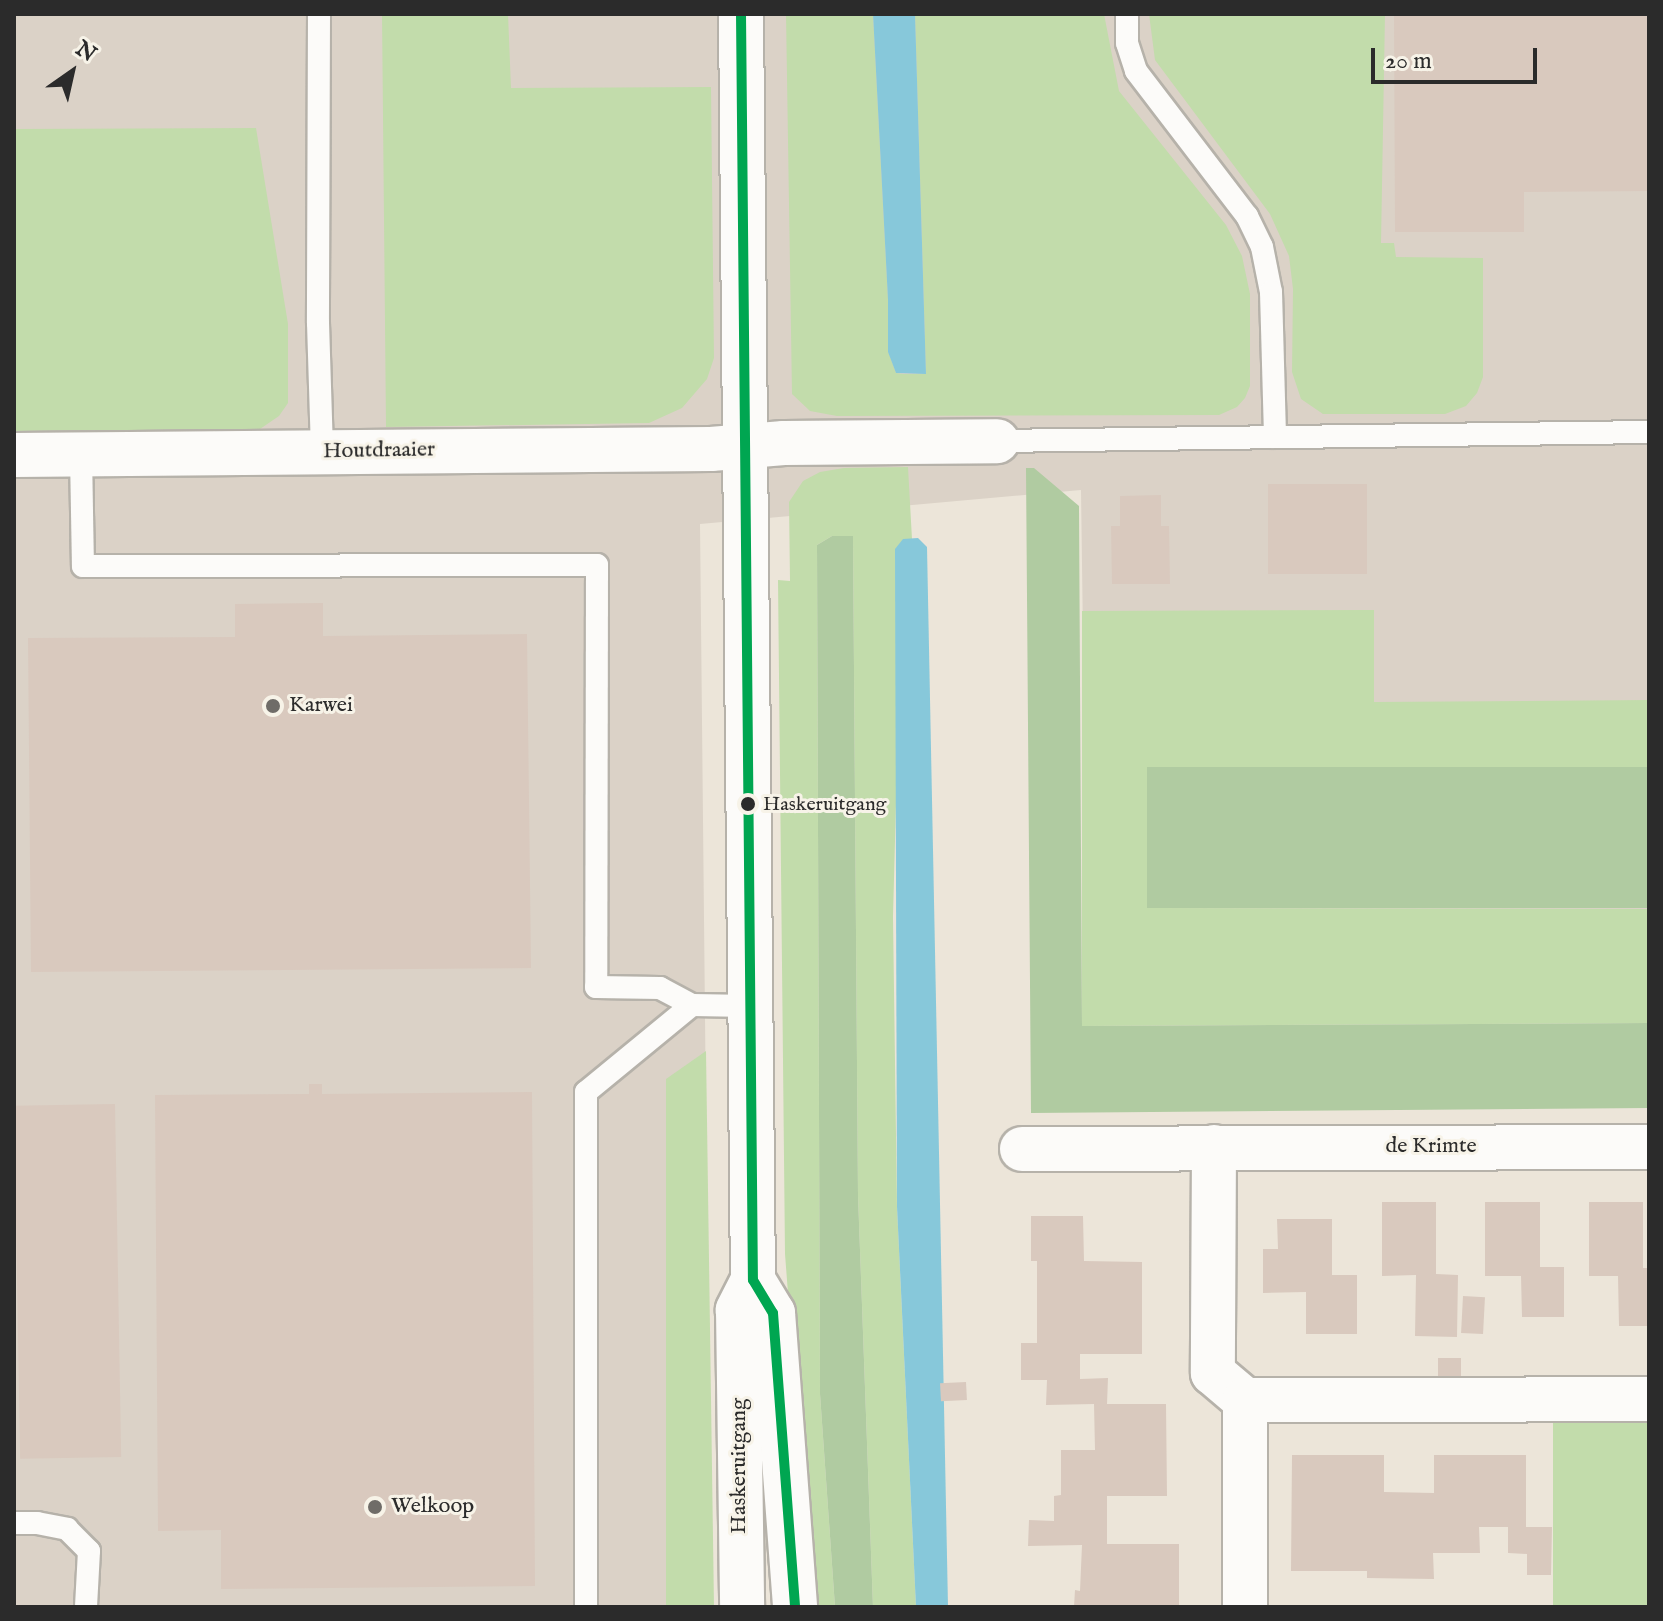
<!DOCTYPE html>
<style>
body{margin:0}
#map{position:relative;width:1663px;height:1621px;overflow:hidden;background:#ece5d9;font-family:"IM FELL English",serif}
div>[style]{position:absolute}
.industrial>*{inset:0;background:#dbd2c7}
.green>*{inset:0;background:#c2dcab;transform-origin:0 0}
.forest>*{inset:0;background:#b0cba1;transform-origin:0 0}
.water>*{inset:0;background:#87c8da}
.building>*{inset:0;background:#d9c9be;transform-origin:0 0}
.roads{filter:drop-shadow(2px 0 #b6b2aa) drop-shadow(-2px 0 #b6b2aa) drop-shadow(0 2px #b6b2aa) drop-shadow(0 -2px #b6b2aa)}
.service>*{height:22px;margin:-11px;padding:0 11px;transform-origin:11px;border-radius:11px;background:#fcfbf9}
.minor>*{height:44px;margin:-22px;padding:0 22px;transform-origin:22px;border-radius:22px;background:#fcfbf9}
.secondary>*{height:44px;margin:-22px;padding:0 22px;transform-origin:22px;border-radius:22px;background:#fcfbf9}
.bus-1>*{height:10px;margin:-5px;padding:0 5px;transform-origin:5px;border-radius:5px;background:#00a651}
.dots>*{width:22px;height:22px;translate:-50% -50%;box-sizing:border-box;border:4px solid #f7f3e8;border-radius:50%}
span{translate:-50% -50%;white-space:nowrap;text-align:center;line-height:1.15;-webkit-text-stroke:6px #f7f3e8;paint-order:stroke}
.bus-label{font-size:20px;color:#2b2b2b}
.left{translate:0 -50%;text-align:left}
.street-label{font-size:22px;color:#2b2b2b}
.poi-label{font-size:22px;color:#2b2b2b}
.frame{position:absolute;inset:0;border:16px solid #2b2b2b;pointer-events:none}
.north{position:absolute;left:32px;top:32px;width:80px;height:80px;-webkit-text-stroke:6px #f7f3e8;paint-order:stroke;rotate:34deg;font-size:22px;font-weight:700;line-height:32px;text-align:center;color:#2b2b2b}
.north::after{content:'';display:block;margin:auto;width:28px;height:36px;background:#2b2b2b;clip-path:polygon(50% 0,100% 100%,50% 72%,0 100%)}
.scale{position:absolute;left:1371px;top:48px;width:166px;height:36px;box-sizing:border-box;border:4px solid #2b2b2b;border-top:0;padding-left:10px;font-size:24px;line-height:28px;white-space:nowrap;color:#2b2b2b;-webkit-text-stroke:6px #f7f3e8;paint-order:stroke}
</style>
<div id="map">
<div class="industrial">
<i style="clip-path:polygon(14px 14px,1649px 14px,1649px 1006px,1088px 1009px,1081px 490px,700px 524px,711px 1607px,14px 1607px)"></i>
</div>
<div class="green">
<i style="clip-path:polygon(382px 14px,508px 14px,511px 88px,711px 87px,714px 358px,707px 379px,682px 408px,649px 423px,386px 427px)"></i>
<i style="clip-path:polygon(786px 14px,873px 14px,888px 300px,888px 351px,896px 373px,903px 374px,926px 374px,915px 14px,1104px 14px,1119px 91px,1226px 225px,1242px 256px,1250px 294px,1250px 386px,1245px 398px,1237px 407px,1219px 415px,837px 416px,810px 411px,792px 394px)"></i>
<i style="clip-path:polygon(1149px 14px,1385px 14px,1381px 243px,1394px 243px,1396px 257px,1483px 258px,1483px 377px,1477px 393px,1466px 406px,1445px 414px,1323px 414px,1301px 399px,1292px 372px,1293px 289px,1289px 256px,1270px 214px,1155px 60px)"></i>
<i style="clip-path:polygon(256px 128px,288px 324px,288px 403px,279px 416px,260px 429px,14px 431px,14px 129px)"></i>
<i style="clip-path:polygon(908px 467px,912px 539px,903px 539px,893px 917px,897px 1207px,916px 1607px,873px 1607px,858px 1195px,853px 537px,832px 536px,817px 545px,820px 1394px,835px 1607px,812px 1607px,785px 1254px,778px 580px,790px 581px,789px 502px,803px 481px,820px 472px,844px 468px)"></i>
<i style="clip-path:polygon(1374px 610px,1374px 702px,1649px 700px,1649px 771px,1148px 767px,1149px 908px,1649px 909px,1649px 1023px,1082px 1026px,1082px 611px)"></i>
<i style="clip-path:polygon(706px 1051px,714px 1607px,666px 1607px,666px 1079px)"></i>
<i style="left:1553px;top:1422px;width:96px;height:185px"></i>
</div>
<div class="forest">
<i style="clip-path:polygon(1026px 468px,1034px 468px,1079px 506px,1082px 1026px,1649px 1023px,1649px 1108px,1031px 1113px)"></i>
<i style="clip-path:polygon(832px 536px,853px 536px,858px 1195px,873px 1607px,835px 1607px,820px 1394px,817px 545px)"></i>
<i style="left:1147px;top:767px;width:502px;height:141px"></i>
</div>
<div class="water">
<i style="clip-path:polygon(873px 14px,915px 14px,926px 374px,896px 373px,888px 352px,888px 300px)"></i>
<i style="clip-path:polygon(918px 538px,927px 547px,948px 1607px,916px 1607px,897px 1207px,895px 549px,903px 539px)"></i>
</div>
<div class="building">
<i style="clip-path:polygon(1394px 14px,1649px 14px,1649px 191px,1524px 192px,1524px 232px,1395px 232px)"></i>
<i style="left:1367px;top:484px;width:90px;height:99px;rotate:90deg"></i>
<i style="clip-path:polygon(1161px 495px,1161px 526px,1169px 526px,1170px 584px,1112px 584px,1111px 526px,1120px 526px,1120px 496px)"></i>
<i style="clip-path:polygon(323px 603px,323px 636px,527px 634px,531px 968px,31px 972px,28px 638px,235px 637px,235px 604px)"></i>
<i style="clip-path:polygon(309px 1084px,322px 1084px,322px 1094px,532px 1092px,535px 1586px,221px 1589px,221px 1530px,158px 1531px,155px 1095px,309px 1094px)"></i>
<i style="left:115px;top:1104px;width:353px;height:101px;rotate:89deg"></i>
<i style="clip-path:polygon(1382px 1202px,1436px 1202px,1436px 1274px,1458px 1275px,1457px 1337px,1415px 1336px,1416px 1275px,1382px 1276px)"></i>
<i style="clip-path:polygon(1485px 1202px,1540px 1202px,1540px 1267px,1564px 1267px,1564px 1317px,1522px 1317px,1521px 1276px,1485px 1276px)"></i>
<i style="clip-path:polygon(1589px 1202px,1643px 1202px,1643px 1268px,1649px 1268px,1649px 1326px,1619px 1326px,1618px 1276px,1589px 1276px)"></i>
<i style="clip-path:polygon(1031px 1216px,1083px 1216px,1084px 1261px,1142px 1262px,1142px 1354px,1080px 1354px,1080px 1379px,1108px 1378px,1107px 1404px,1166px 1404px,1167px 1496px,1107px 1496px,1107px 1544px,1179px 1544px,1179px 1607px,1074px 1607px,1075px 1590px,1080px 1591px,1082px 1545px,1028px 1546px,1029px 1520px,1054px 1521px,1054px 1496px,1061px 1495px,1061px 1450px,1095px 1450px,1094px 1404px,1046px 1405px,1047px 1380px,1021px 1380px,1021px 1343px,1037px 1343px,1037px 1261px,1031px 1261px)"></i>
<i style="clip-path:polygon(1277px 1219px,1332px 1219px,1332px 1275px,1357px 1275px,1357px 1334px,1306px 1334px,1306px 1292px,1263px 1293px,1263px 1249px,1278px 1249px)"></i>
<i style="left:1463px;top:1296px;width:22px;height:37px;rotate:3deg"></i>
<i style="left:1461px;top:1358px;width:23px;height:23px;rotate:90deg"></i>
<i style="left:966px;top:1382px;width:18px;height:26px;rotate:87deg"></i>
<i style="clip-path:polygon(1292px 1455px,1384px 1455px,1384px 1492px,1434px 1493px,1434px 1455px,1526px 1455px,1526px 1527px,1552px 1527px,1551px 1575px,1527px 1575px,1527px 1554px,1508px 1553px,1508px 1527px,1479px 1527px,1480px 1553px,1433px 1553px,1434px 1579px,1367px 1578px,1367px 1571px,1291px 1571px)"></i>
</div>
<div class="roads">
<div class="service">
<i style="left:319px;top:14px;width:309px;rotate:90.2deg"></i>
<i style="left:318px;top:323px;width:129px;rotate:88.2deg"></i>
<i style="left:1127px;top:14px;width:29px;rotate:90deg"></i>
<i style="left:1127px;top:43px;width:29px;rotate:72deg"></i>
<i style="left:1136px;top:71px;width:183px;rotate:52.6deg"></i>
<i style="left:1247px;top:216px;width:34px;rotate:64deg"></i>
<i style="left:1262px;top:247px;width:46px;rotate:78.7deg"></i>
<i style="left:1271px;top:292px;width:145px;rotate:88.4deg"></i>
<i style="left:997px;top:441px;width:652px;rotate:-0.79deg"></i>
<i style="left:81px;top:454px;width:112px;rotate:89deg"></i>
<i style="left:83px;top:566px;width:514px;rotate:-0.11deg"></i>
<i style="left:597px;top:565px;width:422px;rotate:90.1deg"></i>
<i style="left:596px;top:987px;width:64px;rotate:0.9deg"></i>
<i style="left:660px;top:988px;width:36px;rotate:28deg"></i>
<i style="left:692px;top:1005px;width:137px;rotate:140.6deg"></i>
<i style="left:586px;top:1092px;width:515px;rotate:90deg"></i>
<i style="left:692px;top:1005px;width:58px;rotate:1deg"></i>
<i style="left:14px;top:1523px;width:23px"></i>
<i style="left:37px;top:1523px;width:31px;rotate:11deg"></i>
<i style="left:67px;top:1529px;width:31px;rotate:45deg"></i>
<i style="left:89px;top:1551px;width:56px;rotate:93.1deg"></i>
</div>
<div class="minor">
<i style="left:14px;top:455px;width:697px;rotate:-0.49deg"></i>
<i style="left:711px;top:449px;width:73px;rotate:-4.7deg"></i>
<i style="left:784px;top:443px;width:213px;rotate:-0.5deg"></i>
<i style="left:1214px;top:1147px;width:226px;rotate:90.3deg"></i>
<i style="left:1213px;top:1373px;width:42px;rotate:40.2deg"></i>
<i style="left:1245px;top:1400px;width:404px;rotate:-0.1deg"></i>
<i style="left:1022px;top:1149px;width:627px;rotate:-0.18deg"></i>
<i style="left:1245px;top:1400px;width:207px;rotate:90deg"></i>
</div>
<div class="secondary">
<i style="left:741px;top:14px;width:1266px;rotate:89.46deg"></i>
<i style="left:753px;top:1280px;width:34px;rotate:117deg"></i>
<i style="left:738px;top:1310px;width:297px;rotate:89.2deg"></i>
<i style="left:753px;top:1280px;width:39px;rotate:59deg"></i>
<i style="left:773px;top:1313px;width:295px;rotate:85.7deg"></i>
</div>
</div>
<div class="bus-1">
<i style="left:741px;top:14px;width:1266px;rotate:89.46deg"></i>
<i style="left:753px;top:1280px;width:39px;rotate:59deg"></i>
<i style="left:773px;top:1313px;width:295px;rotate:85.7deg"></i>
</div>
<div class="dots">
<i style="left:273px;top:706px;background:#6f6c68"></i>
<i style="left:748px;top:804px;background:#2b2b2b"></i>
<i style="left:375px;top:1507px;background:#6f6c68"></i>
</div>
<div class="bus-label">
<span class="left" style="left:763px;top:804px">Haskeruitgang</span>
</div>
<div class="street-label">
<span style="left:379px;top:451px;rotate:-1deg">Houtdraaier</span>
<span style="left:1431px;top:1147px">de Krimte</span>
<span style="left:740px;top:1466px;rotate:-90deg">Haskeruitgang</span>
</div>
<div class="poi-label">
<span class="left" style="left:289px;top:706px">Karwei</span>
<span class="left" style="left:391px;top:1507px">Welkoop</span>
</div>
<div class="frame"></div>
<div class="north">N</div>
<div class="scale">20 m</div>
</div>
